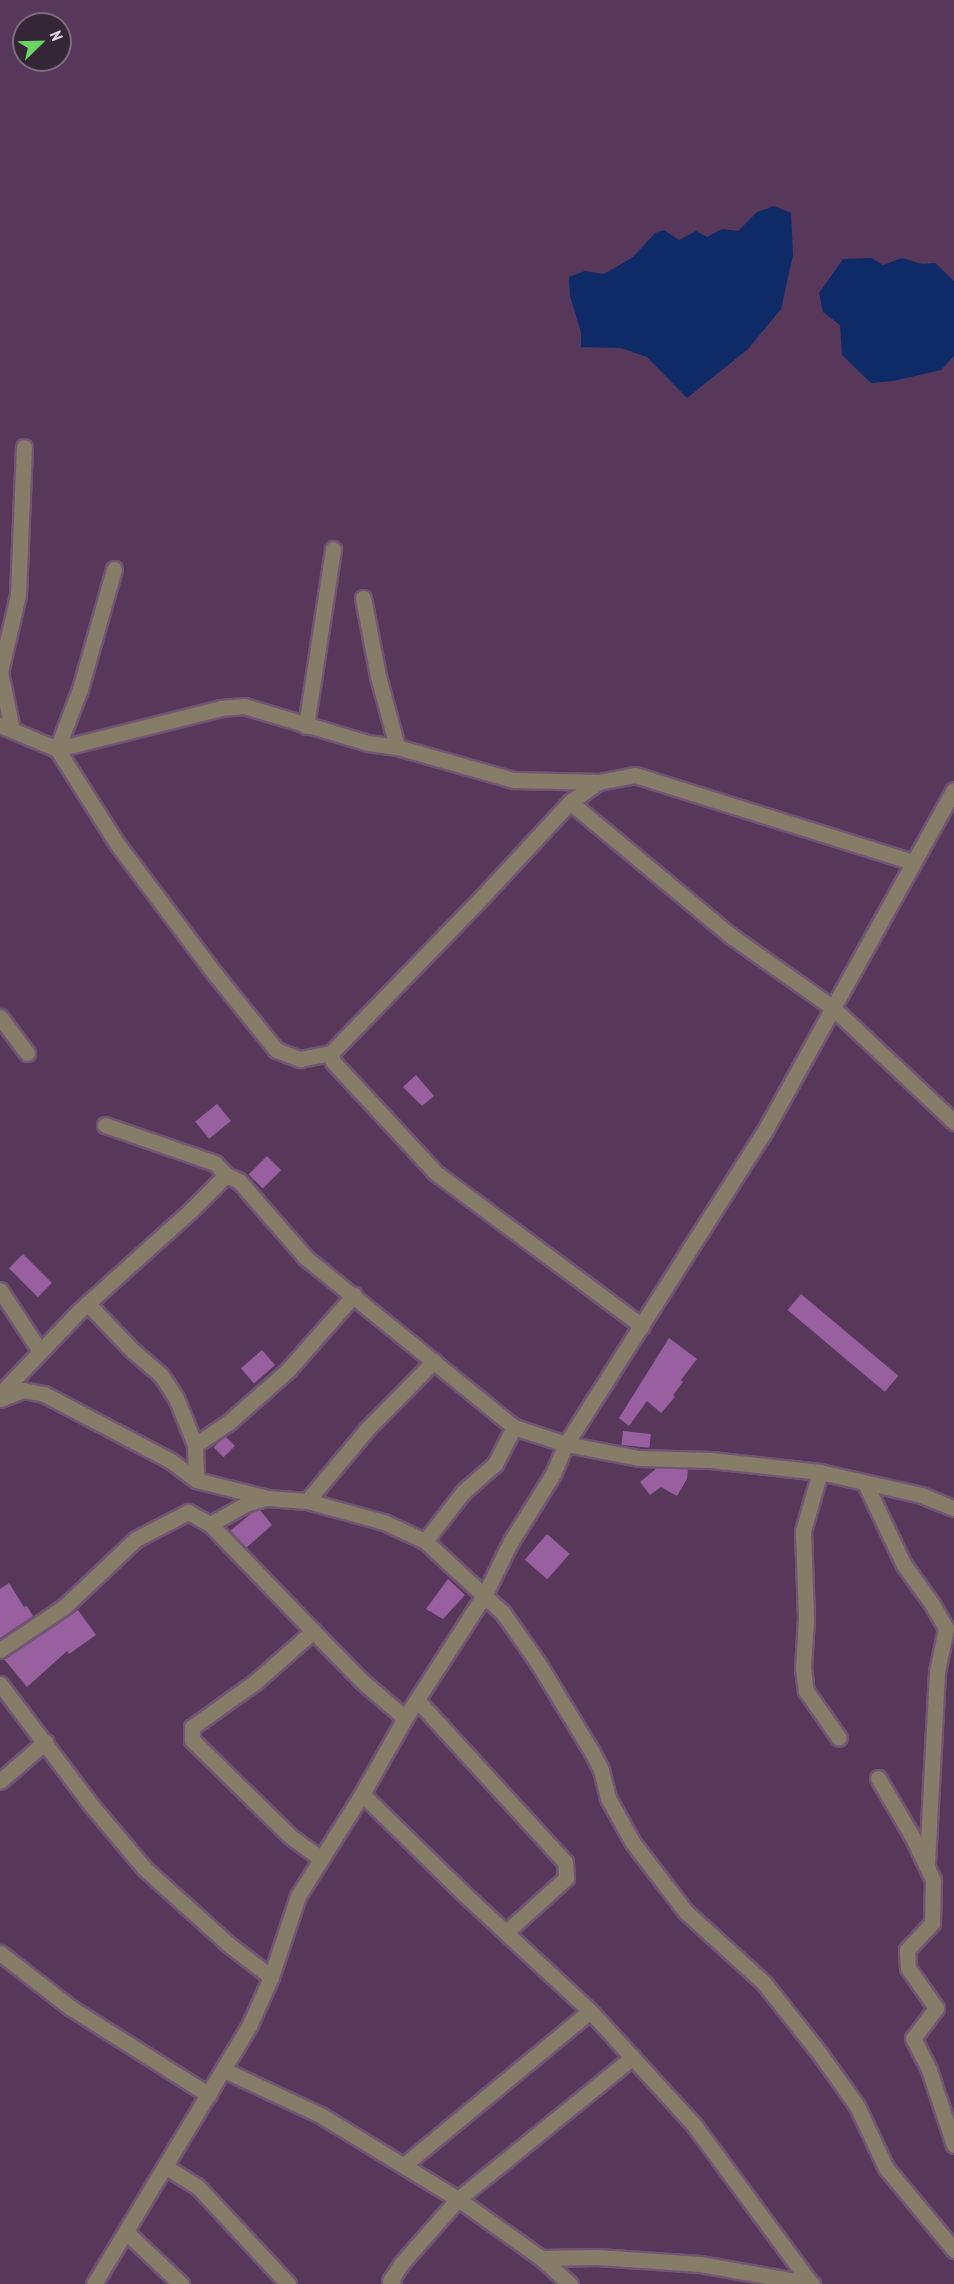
<!DOCTYPE html>
<style>
body{margin:0}
#map{position:relative;width:954px;height:2284px;overflow:hidden;background:#57385b;font-family:"PT Sans Narrow",sans-serif}
div>[style]{position:absolute}
.water>*{inset:0;background:#0e2a67}
.building>*{inset:0;background:#98609f;transform-origin:0 0}
.roads{filter:drop-shadow(2px 0 #715575) drop-shadow(-2px 0 #715575) drop-shadow(0 2px #715575) drop-shadow(0 -2px #715575)}
.minor>*{height:15px;margin:-7.5px;padding:0 7.5px;transform-origin:7.5px;border-radius:7.5px;background:#867c68}
span{translate:-50% -50%;white-space:nowrap;text-align:center;line-height:1.15;-webkit-text-stroke:5px #342636;paint-order:stroke}
.north{position:absolute;left:12px;top:12px;width:60px;height:60px;box-sizing:border-box;background:#342636;border:2px solid #7d6d7f;border-radius:50%;rotate:67deg;font-size:16px;font-weight:700;line-height:24px;text-align:center;color:#ead7ec}
.north::after{content:'';display:block;margin:auto;width:21px;height:27px;background:#69d464;clip-path:polygon(50% 0,100% 100%,50% 72%,0 100%)}
</style>
<div id="map">
<div class="water">
<i style="clip-path:polygon(774px 206px,791px 213px,793px 255px,781px 309px,748px 349px,687px 398px,647px 357px,621px 348px,581px 347px,581px 332px,570px 296px,569px 277px,585px 271px,603px 274px,613px 269px,633px 257px,655px 233px,664px 230px,679px 240px,696px 231px,707px 237px,722px 229px,738px 231px,757px 212px)"></i>
<i style="clip-path:polygon(872px 258px,883px 265px,902px 258px,922px 264px,935px 263px,954px 281px,954px 356px,941px 370px,893px 381px,871px 383px,842px 355px,840px 325px,823px 312px,819px 293px,843px 259px)"></i>
</div>
<div class="building">
<i style="clip-path:polygon(416px 1075px,434px 1096px,422px 1106px,403px 1087px)"></i>
<i style="left:217px;top:1104px;width:22px;height:28px;rotate:51deg"></i>
<i style="left:267px;top:1156px;width:20px;height:26px;rotate:45deg"></i>
<i style="left:23px;top:1254px;width:41px;height:20px;rotate:45deg"></i>
<i style="left:801px;top:1294px;width:127px;height:21px;rotate:40deg"></i>
<i style="clip-path:polygon(669px 1338px,697px 1359px,681px 1380px,683px 1382px,673px 1395px,675px 1397px,661px 1413px,647px 1401px,629px 1426px,619px 1418px)"></i>
<i style="left:262px;top:1350px;width:20px;height:28px;rotate:49deg"></i>
<i style="left:623px;top:1431px;width:28px;height:14px;rotate:6deg"></i>
<i style="left:225px;top:1436px;width:14px;height:16px;rotate:45deg"></i>
<i style="clip-path:polygon(657px 1468px,688px 1469px,687px 1479px,677px 1496px,661px 1487px,650px 1495px,640px 1482px)"></i>
<i style="clip-path:polygon(260px 1510px,272px 1525px,246px 1548px,230px 1531px,253px 1512px)"></i>
<i style="left:547px;top:1534px;width:30px;height:34px;rotate:41deg"></i>
<i style="clip-path:polygon(448px 1579px,465px 1595px,443px 1619px,426px 1609px)"></i>
<i style="clip-path:polygon(9px 1583px,24px 1607px,27px 1606px,33px 1616px,0 1638px,0 1589px)"></i>
<i style="clip-path:polygon(78px 1610px,96px 1635px,69px 1654px,67px 1651px,27px 1687px,4px 1659px)"></i>
</div>
<div class="roads">
<div class="minor">
<i style="left:114px;top:569px;width:125px;rotate:105.8deg"></i>
<i style="left:80px;top:689px;width:64px;rotate:111deg"></i>
<i style="left:57px;top:749px;width:114px;rotate:57.6deg"></i>
<i style="left:118px;top:845px;width:161px;rotate:53.1deg"></i>
<i style="left:215px;top:974px;width:97px;rotate:51.2deg"></i>
<i style="left:276px;top:1050px;width:26px;rotate:21deg"></i>
<i style="left:300px;top:1059px;width:32px;rotate:-11deg"></i>
<i style="left:363px;top:598px;width:79px;rotate:79.1deg"></i>
<i style="left:378px;top:676px;width:73px;rotate:75deg"></i>
<i style="left:0;top:725px;width:62px;rotate:22.8deg"></i>
<i style="left:57px;top:749px;width:169px;rotate:-14deg"></i>
<i style="left:221px;top:708px;width:23px;rotate:-5deg"></i>
<i style="left:244px;top:706px;width:129px;rotate:16.6deg"></i>
<i style="left:368px;top:743px;width:29px;rotate:8deg"></i>
<i style="left:397px;top:747px;width:122px;rotate:15.8deg"></i>
<i style="left:514px;top:780px;width:85px;rotate:1.3deg"></i>
<i style="left:306px;top:726px;width:179px;rotate:-81.3deg"></i>
<i style="left:12px;top:729px;width:58px;rotate:-101.9deg"></i>
<i style="left:0;top:672px;width:79px;rotate:-76.8deg"></i>
<i style="left:18px;top:595px;width:148px;rotate:-87.7deg"></i>
<i style="left:570px;top:802px;width:209px;rotate:39.8deg"></i>
<i style="left:731px;top:936px;width:123px;rotate:35.1deg"></i>
<i style="left:832px;top:1007px;width:168px;rotate:43.3deg"></i>
<i style="left:0;top:1017px;width:45px;rotate:53.1deg"></i>
<i style="left:105px;top:1125px;width:116px;rotate:19.1deg"></i>
<i style="left:215px;top:1163px;width:16px;rotate:47deg"></i>
<i style="left:226px;top:1175px;width:14px;rotate:25deg"></i>
<i style="left:239px;top:1181px;width:102px;rotate:49deg"></i>
<i style="left:306px;top:1258px;width:268px;rotate:39.1deg"></i>
<i style="left:514px;top:1427px;width:55px;rotate:18.1deg"></i>
<i style="left:566px;top:1444px;width:74px;rotate:10.9deg"></i>
<i style="left:639px;top:1458px;width:72px;rotate:1.6deg"></i>
<i style="left:711px;top:1460px;width:110px;rotate:6.3deg"></i>
<i style="left:820px;top:1472px;width:104px;rotate:12.8deg"></i>
<i style="left:921px;top:1495px;width:35px;rotate:22deg"></i>
<i style="left:0;top:1290px;width:73px;rotate:56.7deg"></i>
<i style="left:88px;top:1304px;width:64px;rotate:46.3deg"></i>
<i style="left:132px;top:1350px;width:38px;rotate:41deg"></i>
<i style="left:161px;top:1375px;width:27px;rotate:57deg"></i>
<i style="left:176px;top:1398px;width:51px;rotate:68deg"></i>
<i style="left:195px;top:1445px;width:35px;rotate:88deg"></i>
<i style="left:642px;top:1326px;width:258px;rotate:-143.4deg"></i>
<i style="left:435px;top:1172px;width:150px;rotate:-132.8deg"></i>
<i style="left:333px;top:1062px;width:9px;rotate:-103deg"></i>
<i style="left:331px;top:1053px;width:219px;rotate:-45.9deg"></i>
<i style="left:483px;top:896px;width:128px;rotate:-47.2deg"></i>
<i style="left:570px;top:802px;width:35px;rotate:-35deg"></i>
<i style="left:599px;top:782px;width:37px;rotate:-11deg"></i>
<i style="left:635px;top:775px;width:290px;rotate:17.4deg"></i>
<i style="left:0;top:1394px;width:115px;rotate:-46.4deg"></i>
<i style="left:79px;top:1311px;width:149px;rotate:-42deg"></i>
<i style="left:190px;top:1211px;width:51px;rotate:-45deg"></i>
<i style="left:0;top:1399px;width:25px;rotate:-21deg"></i>
<i style="left:23px;top:1390px;width:21px;rotate:11deg"></i>
<i style="left:44px;top:1394px;width:144px;rotate:27.8deg"></i>
<i style="left:171px;top:1461px;width:31px;rotate:37deg"></i>
<i style="left:196px;top:1480px;width:70px;rotate:14deg"></i>
<i style="left:195px;top:1445px;width:41px;rotate:-34.1deg"></i>
<i style="left:229px;top:1422px;width:79px;rotate:-41.4deg"></i>
<i style="left:288px;top:1370px;width:100px;rotate:-48.7deg"></i>
<i style="left:820px;top:1472px;width:61px;rotate:106.1deg"></i>
<i style="left:803px;top:1531px;width:88px;rotate:88deg"></i>
<i style="left:806px;top:1619px;width:49px;rotate:93.5deg"></i>
<i style="left:803px;top:1668px;width:23px;rotate:83deg"></i>
<i style="left:806px;top:1691px;width:57px;rotate:54.9deg"></i>
<i style="left:865px;top:1483px;width:91px;rotate:64.6deg"></i>
<i style="left:904px;top:1565px;width:48px;rotate:54.3deg"></i>
<i style="left:932px;top:1604px;width:28px;rotate:60deg"></i>
<i style="left:946px;top:1628px;width:45px;rotate:101.6deg"></i>
<i style="left:937px;top:1672px;width:193px;rotate:93deg"></i>
<i style="left:307px;top:1501px;width:95px;rotate:-50.1deg"></i>
<i style="left:368px;top:1428px;width:94px;rotate:-45.4deg"></i>
<i style="left:210px;top:1524px;width:149px;rotate:46.1deg"></i>
<i style="left:425px;top:1541px;width:62px;rotate:-52.2deg"></i>
<i style="left:463px;top:1492px;width:43px;rotate:-41.2deg"></i>
<i style="left:495px;top:1464px;width:42px;rotate:-62.8deg"></i>
<i style="left:0;top:1650px;width:77px;rotate:-33.9deg"></i>
<i style="left:64px;top:1607px;width:99px;rotate:-43.4deg"></i>
<i style="left:136px;top:1539px;width:59px;rotate:-27.4deg"></i>
<i style="left:188px;top:1512px;width:25px;rotate:29deg"></i>
<i style="left:210px;top:1524px;width:43px;rotate:-28.9deg"></i>
<i style="left:248px;top:1503px;width:20px;rotate:-15deg"></i>
<i style="left:267px;top:1498px;width:40px;rotate:4.3deg"></i>
<i style="left:307px;top:1501px;width:80px;rotate:15.3deg"></i>
<i style="left:384px;top:1522px;width:45px;rotate:24.9deg"></i>
<i style="left:425px;top:1541px;width:106px;rotate:42.7deg"></i>
<i style="left:503px;top:1613px;width:61px;rotate:55deg"></i>
<i style="left:538px;top:1663px;width:104px;rotate:58.8deg"></i>
<i style="left:592px;top:1752px;width:20px;rotate:63deg"></i>
<i style="left:601px;top:1770px;width:29px;rotate:76deg"></i>
<i style="left:608px;top:1798px;width:51px;rotate:60.9deg"></i>
<i style="left:633px;top:1843px;width:87px;rotate:52.5deg"></i>
<i style="left:686px;top:1912px;width:105px;rotate:42.3deg"></i>
<i style="left:764px;top:1983px;width:90px;rotate:51.7deg"></i>
<i style="left:820px;top:2054px;width:64px;rotate:54.6deg"></i>
<i style="left:857px;top:2106px;width:68px;rotate:64.9deg"></i>
<i style="left:886px;top:2168px;width:107px;rotate:50.3deg"></i>
<i style="left:0;top:1684px;width:153px;rotate:53deg"></i>
<i style="left:92px;top:1806px;width:81px;rotate:50deg"></i>
<i style="left:144px;top:1868px;width:113px;rotate:42.1deg"></i>
<i style="left:228px;top:1944px;width:54px;rotate:37.5deg"></i>
<i style="left:417px;top:1700px;width:219px;rotate:47.6deg"></i>
<i style="left:565px;top:1862px;width:16px;rotate:86deg"></i>
<i style="left:566px;top:1878px;width:81px;rotate:138deg"></i>
<i style="left:878px;top:1778px;width:69px;rotate:59.7deg"></i>
<i style="left:913px;top:1838px;width:47px;rotate:64.5deg"></i>
<i style="left:933px;top:1880px;width:43px;rotate:91.3deg"></i>
<i style="left:932px;top:1923px;width:37px;rotate:133deg"></i>
<i style="left:907px;top:1950px;width:18px;rotate:87deg"></i>
<i style="left:908px;top:1968px;width:49px;rotate:55deg"></i>
<i style="left:936px;top:2008px;width:38px;rotate:127deg"></i>
<i style="left:913px;top:2038px;width:36px;rotate:63deg"></i>
<i style="left:929px;top:2070px;width:79px;rotate:71.6deg"></i>
<i style="left:0;top:1781px;width:60px;rotate:-40.9deg"></i>
<i style="left:362px;top:1794px;width:140px;rotate:44.4deg"></i>
<i style="left:462px;top:1892px;width:175px;rotate:42.9deg"></i>
<i style="left:590px;top:2011px;width:154px;rotate:47.6deg"></i>
<i style="left:694px;top:2125px;width:194px;rotate:53.6deg"></i>
<i style="left:320px;top:1858px;width:37px;rotate:-144deg"></i>
<i style="left:290px;top:1836px;width:137px;rotate:-135.6deg"></i>
<i style="left:192px;top:1740px;width:13px;rotate:-90deg"></i>
<i style="left:192px;top:1727px;width:76px;rotate:-35.4deg"></i>
<i style="left:254px;top:1683px;width:79px;rotate:-41.4deg"></i>
<i style="left:313px;top:1631px;width:71px;rotate:45.6deg"></i>
<i style="left:363px;top:1682px;width:55px;rotate:40.6deg"></i>
<i style="left:0;top:1953px;width:90px;rotate:37.8deg"></i>
<i style="left:71px;top:2008px;width:163px;rotate:32.2deg"></i>
<i style="left:224px;top:2070px;width:108px;rotate:25.1deg"></i>
<i style="left:322px;top:2116px;width:159px;rotate:31.4deg"></i>
<i style="left:458px;top:2199px;width:102px;rotate:35.4deg"></i>
<i style="left:541px;top:2258px;width:56px;rotate:-1deg"></i>
<i style="left:597px;top:2257px;width:103px;rotate:3.9deg"></i>
<i style="left:700px;top:2264px;width:114px;rotate:10.1deg"></i>
<i style="left:404px;top:2165px;width:241px;rotate:-39.6deg"></i>
<i style="left:166px;top:2167px;width:36px;rotate:32deg"></i>
<i style="left:197px;top:2186px;width:134px;rotate:47.1deg"></i>
<i style="left:126px;top:2232px;width:76px;rotate:43.4deg"></i>
<i style="left:541px;top:2258px;width:39px;rotate:42deg"></i>
<i style="left:94px;top:2284px;width:303px;rotate:-59deg"></i>
<i style="left:250px;top:2024px;width:51px;rotate:-65.9deg"></i>
<i style="left:271px;top:1977px;width:85px;rotate:-71.6deg"></i>
<i style="left:298px;top:1896px;width:120px;rotate:-57.9deg"></i>
<i style="left:362px;top:1794px;width:87px;rotate:-60.5deg"></i>
<i style="left:405px;top:1718px;width:148px;rotate:-57.2deg"></i>
<i style="left:485px;top:1594px;width:57px;rotate:-63.9deg"></i>
<i style="left:510px;top:1543px;width:81px;rotate:-58.1deg"></i>
<i style="left:553px;top:1474px;width:33px;rotate:-67deg"></i>
<i style="left:566px;top:1444px;width:367px;rotate:-57.6deg"></i>
<i style="left:763px;top:1134px;width:393px;rotate:-61deg"></i>
<i style="left:393px;top:2284px;width:4px;rotate:-135deg"></i>
<i style="left:390px;top:2281px;width:20px;rotate:-57deg"></i>
<i style="left:401px;top:2264px;width:86px;rotate:-48.8deg"></i>
<i style="left:458px;top:2199px;width:225px;rotate:-39.1deg"></i>
</div>
</div>
<div class="north">N</div>
</div>
